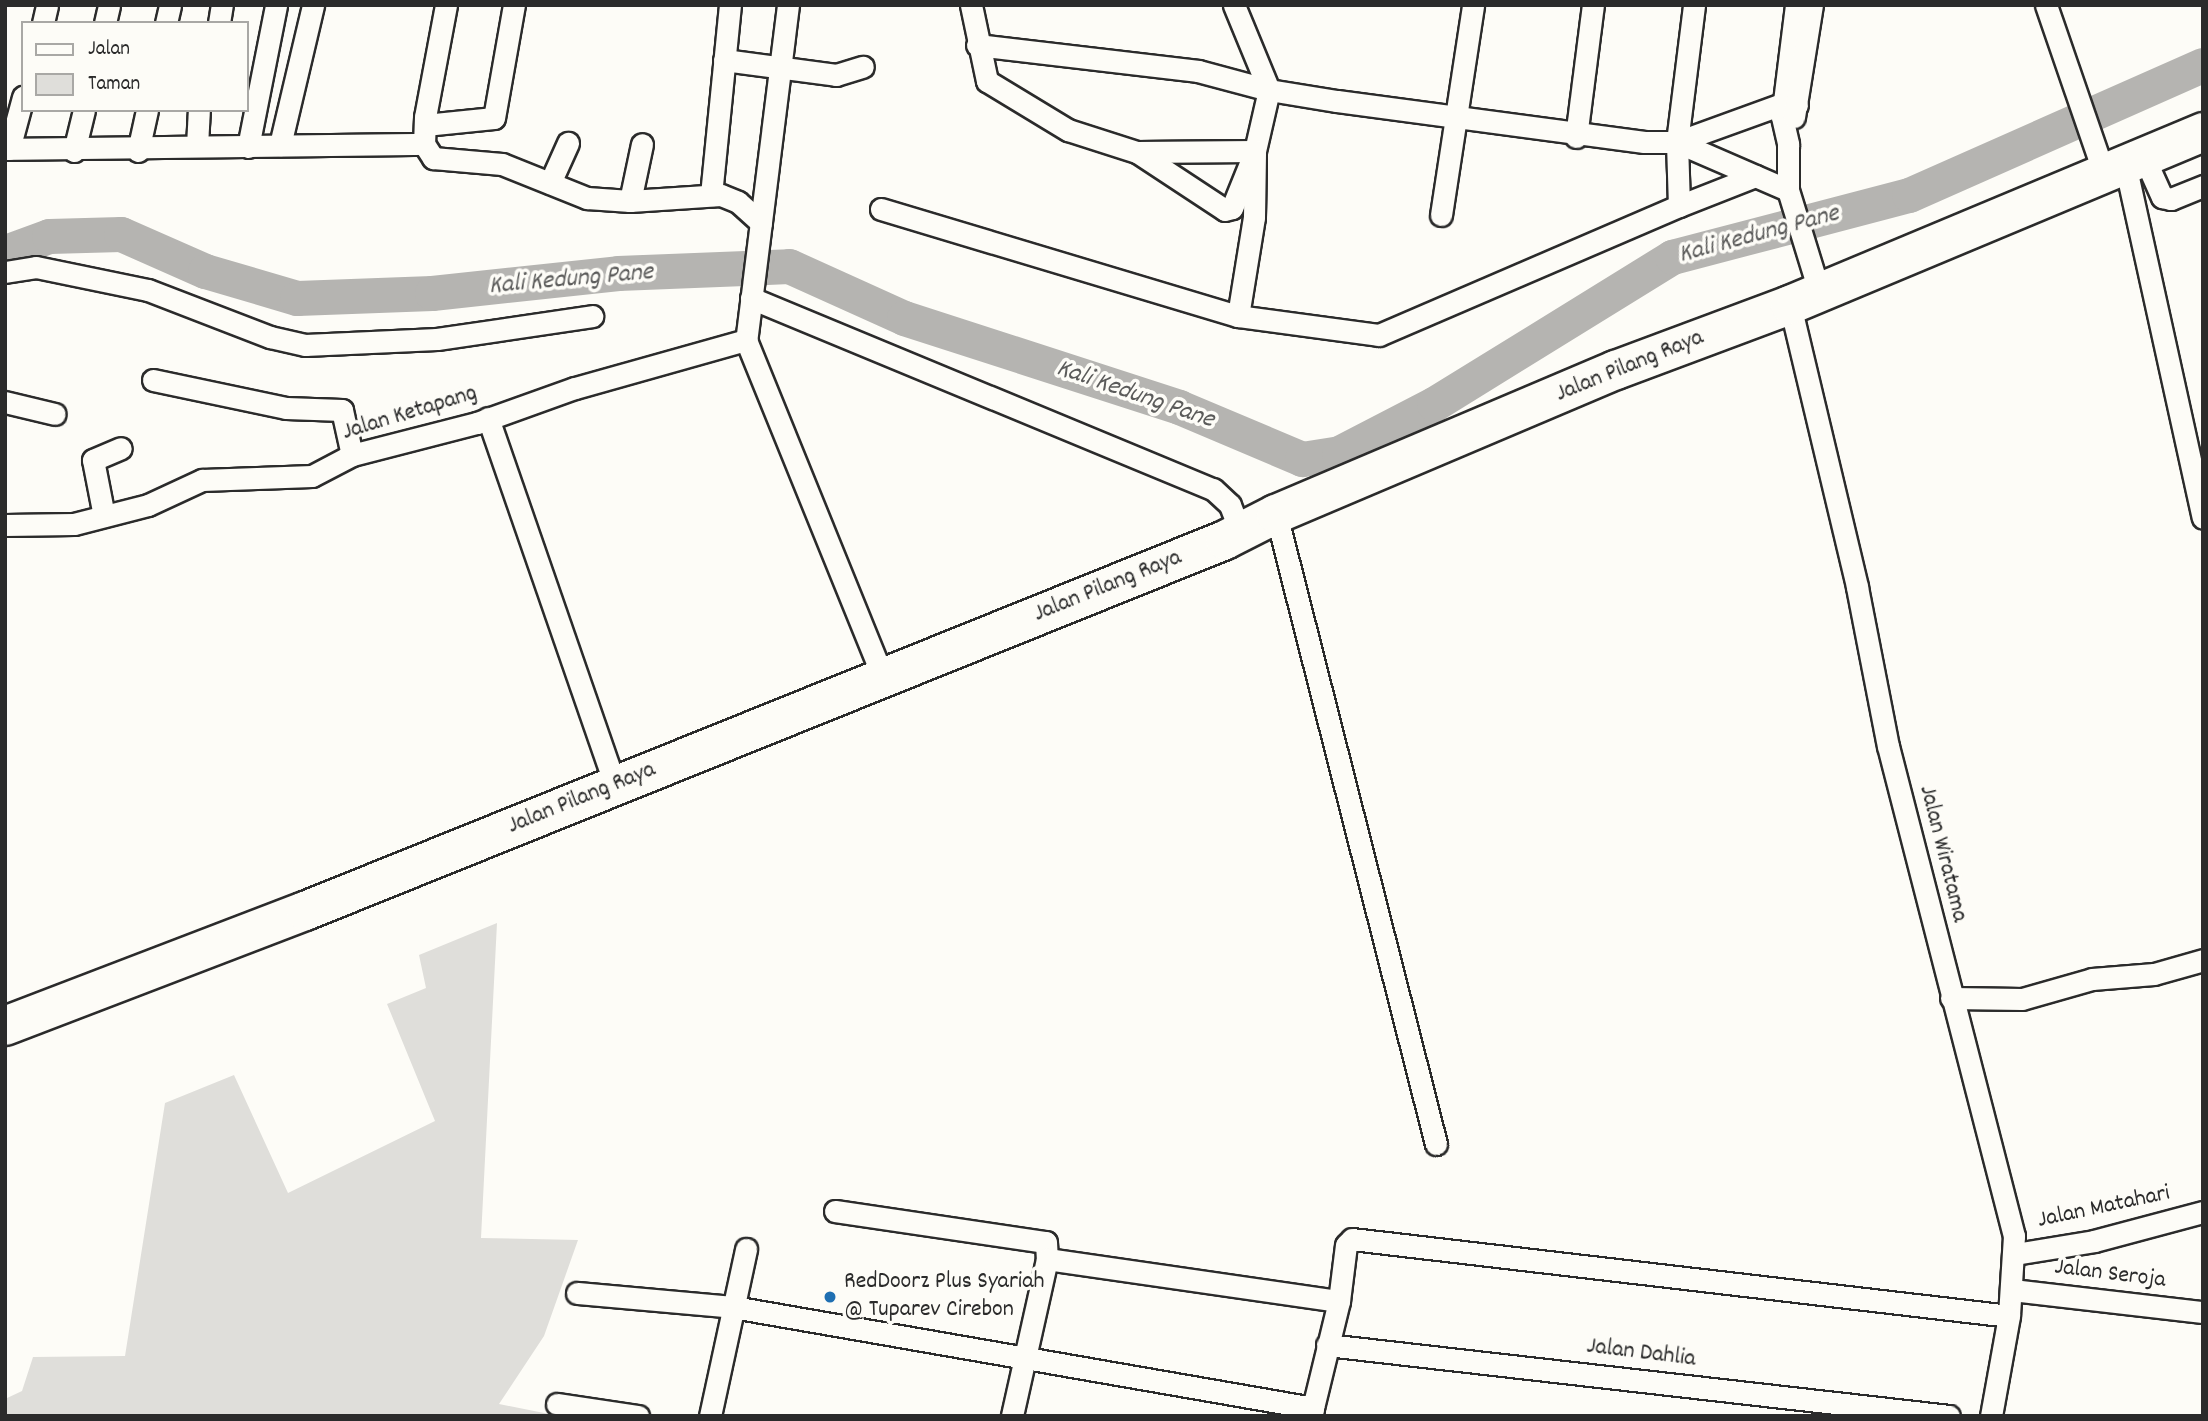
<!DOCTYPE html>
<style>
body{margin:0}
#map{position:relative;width:2208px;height:1421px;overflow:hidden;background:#fdfcf7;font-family:Dekko,sans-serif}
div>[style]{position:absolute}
.green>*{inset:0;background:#dfdeda}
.river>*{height:35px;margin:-17.5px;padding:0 17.5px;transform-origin:17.5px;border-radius:17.5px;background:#b5b4b1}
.roads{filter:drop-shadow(2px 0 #2b2b2b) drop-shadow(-2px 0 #2b2b2b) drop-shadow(0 2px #2b2b2b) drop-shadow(0 -2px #2b2b2b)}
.street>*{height:21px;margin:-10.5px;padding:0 10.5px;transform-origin:10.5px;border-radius:10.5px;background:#fdfcf7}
.highway>*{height:38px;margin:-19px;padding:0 19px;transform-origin:19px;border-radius:19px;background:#fdfcf7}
.dots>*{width:19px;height:19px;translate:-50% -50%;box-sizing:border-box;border:4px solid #fdfcf7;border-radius:50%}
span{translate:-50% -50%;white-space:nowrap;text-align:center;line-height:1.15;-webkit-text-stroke:7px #fdfcf7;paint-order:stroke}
.street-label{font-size:24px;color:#2b2b2b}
.poi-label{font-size:24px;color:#2b2b2b}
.left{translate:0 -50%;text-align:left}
.water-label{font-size:26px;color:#5b5b5a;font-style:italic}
.frame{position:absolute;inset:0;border:7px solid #2b2b2b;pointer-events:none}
.legend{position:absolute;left:21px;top:21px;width:228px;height:91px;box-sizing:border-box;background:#fdfcf7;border:2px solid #a9a8a5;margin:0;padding:9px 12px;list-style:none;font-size:21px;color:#2b2b2b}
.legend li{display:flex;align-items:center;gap:14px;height:35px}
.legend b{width:35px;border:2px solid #a9a8a5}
</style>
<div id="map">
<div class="green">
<i style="clip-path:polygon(497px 923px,481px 1238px,578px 1240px,544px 1336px,499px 1404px,559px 1416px,5px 1416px,5px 1399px,22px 1391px,33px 1357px,125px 1356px,165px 1103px,234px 1075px,288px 1193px,435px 1121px,387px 1004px,426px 988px,419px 955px)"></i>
</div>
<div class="river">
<i style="left:5px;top:252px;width:47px;rotate:-20deg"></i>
<i style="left:49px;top:236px;width:72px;rotate:-1.6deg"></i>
<i style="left:121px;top:234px;width:92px;rotate:23.8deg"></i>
<i style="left:205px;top:271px;width:96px;rotate:16.4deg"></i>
<i style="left:297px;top:298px;width:135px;rotate:-2.1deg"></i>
<i style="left:432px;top:293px;width:187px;rotate:-6.1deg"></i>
<i style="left:618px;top:273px;width:171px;rotate:-2.3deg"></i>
<i style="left:789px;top:266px;width:126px;rotate:24.3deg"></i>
<i style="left:904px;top:318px;width:289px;rotate:17.9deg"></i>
<i style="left:1179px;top:407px;width:134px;rotate:22.9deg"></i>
<i style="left:1302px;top:459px;width:37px;rotate:-9deg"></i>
<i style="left:1339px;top:453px;width:107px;rotate:-27.3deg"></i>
<i style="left:1434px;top:404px;width:280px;rotate:-31.7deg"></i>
<i style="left:1672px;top:257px;width:245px;rotate:-14.7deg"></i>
<i style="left:1909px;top:195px;width:321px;rotate:-23.9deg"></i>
</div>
<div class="roads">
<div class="street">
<i style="left:446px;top:5px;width:114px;rotate:100.6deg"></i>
<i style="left:425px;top:117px;width:27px;rotate:92deg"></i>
<i style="left:424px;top:144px;width:17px;rotate:57deg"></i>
<i style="left:433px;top:158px;width:69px;rotate:5deg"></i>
<i style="left:502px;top:164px;width:92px;rotate:21.8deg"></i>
<i style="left:587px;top:198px;width:43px;rotate:4deg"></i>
<i style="left:630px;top:201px;width:91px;rotate:-3.8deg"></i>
<i style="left:721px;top:195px;width:18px;rotate:22deg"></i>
<i style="left:738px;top:202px;width:31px;rotate:42deg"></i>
<i style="left:788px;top:5px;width:338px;rotate:97.1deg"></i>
<i style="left:746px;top:340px;width:365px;rotate:67.9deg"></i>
<i style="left:971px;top:5px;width:78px;rotate:78.1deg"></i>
<i style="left:987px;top:81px;width:95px;rotate:31.2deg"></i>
<i style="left:1068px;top:130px;width:72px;rotate:17.7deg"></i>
<i style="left:1137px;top:152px;width:105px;rotate:33.4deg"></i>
<i style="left:1225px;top:210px;width:7px;rotate:-16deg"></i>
<i style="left:1232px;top:208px;width:61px;rotate:-68deg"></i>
<i style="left:1255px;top:151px;width:63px;rotate:-77.1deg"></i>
<i style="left:1269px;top:90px;width:92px;rotate:-112.4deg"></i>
<i style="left:1796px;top:5px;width:113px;rotate:97.1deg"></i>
<i style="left:1782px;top:117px;width:28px;rotate:77deg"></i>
<i style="left:1788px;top:144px;width:46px;rotate:90deg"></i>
<i style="left:1788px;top:190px;width:106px;rotate:72.9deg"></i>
<i style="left:2046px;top:5px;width:178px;rotate:71deg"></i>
<i style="left:43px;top:23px;width:18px;rotate:-77deg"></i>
<i style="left:105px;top:23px;width:18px;rotate:-77deg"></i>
<i style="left:166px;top:23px;width:18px;rotate:-77deg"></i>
<i style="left:219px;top:23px;width:18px;rotate:-81deg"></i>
<i style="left:977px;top:45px;width:223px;rotate:6.7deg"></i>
<i style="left:1198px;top:71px;width:73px;rotate:15deg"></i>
<i style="left:1269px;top:90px;width:69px;rotate:9.2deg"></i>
<i style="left:1337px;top:101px;width:310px;rotate:7.6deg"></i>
<i style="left:1644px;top:142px;width:33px"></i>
<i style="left:1677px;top:142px;width:112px;rotate:-19.9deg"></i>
<i style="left:1782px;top:104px;width:15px;rotate:4deg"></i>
<i style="left:724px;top:60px;width:113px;rotate:7.6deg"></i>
<i style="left:836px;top:75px;width:28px;rotate:-17deg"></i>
<i style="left:1794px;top:117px;width:113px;rotate:-80.9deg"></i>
<i style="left:425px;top:125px;width:69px;rotate:-5.8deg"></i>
<i style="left:494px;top:118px;width:115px;rotate:-80deg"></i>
<i style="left:1576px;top:137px;width:133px;rotate:-82.7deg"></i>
<i style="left:1677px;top:142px;width:121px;rotate:23.4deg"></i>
<i style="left:280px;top:145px;width:144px;rotate:-76.7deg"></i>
<i style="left:197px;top:146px;width:36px;rotate:-87deg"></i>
<i style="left:248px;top:147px;width:145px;rotate:-78.8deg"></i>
<i style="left:5px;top:149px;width:419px;rotate:-0.7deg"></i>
<i style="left:9px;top:149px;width:54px;rotate:-74.9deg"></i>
<i style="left:74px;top:151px;width:42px;rotate:-76.3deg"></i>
<i style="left:138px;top:151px;width:42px;rotate:-77.6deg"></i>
<i style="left:2144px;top:157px;width:44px;rotate:65.8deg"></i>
<i style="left:2162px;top:197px;width:9px;rotate:13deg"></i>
<i style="left:2171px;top:199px;width:35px;rotate:-22deg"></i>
<i style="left:2125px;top:164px;width:362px;rotate:77.6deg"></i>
<i style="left:550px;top:183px;width:44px;rotate:-65.8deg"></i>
<i style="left:711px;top:195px;width:191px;rotate:-84.3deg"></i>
<i style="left:630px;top:201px;width:58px;rotate:-78.1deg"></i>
<i style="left:1679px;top:206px;width:82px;rotate:-21.5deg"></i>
<i style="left:881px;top:209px;width:373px;rotate:16.7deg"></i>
<i style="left:1238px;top:316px;width:100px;rotate:-80.8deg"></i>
<i style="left:1254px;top:217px;width:66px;rotate:-89.1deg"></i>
<i style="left:1255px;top:151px;width:118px;rotate:179.5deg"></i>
<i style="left:1441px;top:215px;width:212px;rotate:-81.3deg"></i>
<i style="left:5px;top:272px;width:31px;rotate:-9deg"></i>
<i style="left:36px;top:267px;width:114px;rotate:11.6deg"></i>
<i style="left:148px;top:290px;width:131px;rotate:21.1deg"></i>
<i style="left:270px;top:337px;width:36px;rotate:13deg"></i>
<i style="left:305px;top:345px;width:132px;rotate:-2.6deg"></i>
<i style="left:437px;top:339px;width:157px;rotate:-8.4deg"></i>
<i style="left:751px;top:298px;width:500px;rotate:22.5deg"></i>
<i style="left:1213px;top:489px;width:23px;rotate:43deg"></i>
<i style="left:1230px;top:505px;width:30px;rotate:69deg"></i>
<i style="left:1790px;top:305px;width:290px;rotate:76.6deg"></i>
<i style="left:1857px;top:587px;width:162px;rotate:79deg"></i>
<i style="left:1888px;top:746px;width:506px;rotate:75.58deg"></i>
<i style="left:2014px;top:1236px;width:80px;rotate:93.6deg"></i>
<i style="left:2009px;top:1316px;width:102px;rotate:100.2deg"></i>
<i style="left:1238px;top:316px;width:142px;rotate:7.7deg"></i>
<i style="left:1379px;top:335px;width:327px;rotate:-23.3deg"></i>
<i style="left:1679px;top:206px;width:64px;rotate:-91.8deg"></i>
<i style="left:1677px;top:142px;width:138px;rotate:-82.9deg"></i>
<i style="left:153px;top:380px;width:136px;rotate:11.9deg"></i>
<i style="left:286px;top:408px;width:56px;rotate:2deg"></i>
<i style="left:342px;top:410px;width:46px;rotate:77.5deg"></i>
<i style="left:5px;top:402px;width:51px;rotate:13.5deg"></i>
<i style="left:488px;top:418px;width:388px;rotate:70.9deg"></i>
<i style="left:1276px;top:514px;width:650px;rotate:75.75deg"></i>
<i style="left:104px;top:516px;width:57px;rotate:-101.1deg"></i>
<i style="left:93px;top:460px;width:30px;rotate:-23deg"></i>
<i style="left:5px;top:525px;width:69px;rotate:-0.8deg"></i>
<i style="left:74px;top:524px;width:76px;rotate:-14.4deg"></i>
<i style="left:148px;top:505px;width:60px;rotate:-24.8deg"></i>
<i style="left:202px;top:480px;width:110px;rotate:-2.1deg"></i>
<i style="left:312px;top:476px;width:45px;rotate:-27.7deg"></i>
<i style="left:352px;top:455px;width:129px;rotate:-14.4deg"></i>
<i style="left:477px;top:423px;width:104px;rotate:-19.7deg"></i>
<i style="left:575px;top:388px;width:178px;rotate:-15.7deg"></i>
<i style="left:1951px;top:998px;width:71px;rotate:0.8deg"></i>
<i style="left:2022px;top:999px;width:73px;rotate:-15.9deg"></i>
<i style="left:2092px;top:979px;width:62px;rotate:-4.6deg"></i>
<i style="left:2154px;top:974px;width:51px;rotate:-15.9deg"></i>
<i style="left:835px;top:1211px;width:213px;rotate:8.4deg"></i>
<i style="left:1046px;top:1242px;width:17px;rotate:87deg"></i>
<i style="left:1047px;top:1259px;width:161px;rotate:102.6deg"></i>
<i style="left:2015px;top:1254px;width:80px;rotate:-9.3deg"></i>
<i style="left:2094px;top:1241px;width:113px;rotate:-14.9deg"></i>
<i style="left:1047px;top:1259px;width:295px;rotate:8.2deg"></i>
<i style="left:2012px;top:1290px;width:192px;rotate:6.6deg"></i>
<i style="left:577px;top:1293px;width:157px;rotate:5.1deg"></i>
<i style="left:733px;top:1307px;width:589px;rotate:9.88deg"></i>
<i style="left:1327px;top:1345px;width:626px;rotate:6.51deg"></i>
<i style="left:557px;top:1404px;width:82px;rotate:8.4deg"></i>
<i style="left:710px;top:1416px;width:171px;rotate:-77.8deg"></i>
<i style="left:1311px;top:1416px;width:118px;rotate:-76.3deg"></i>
<i style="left:1339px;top:1301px;width:56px;rotate:-82.9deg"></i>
<i style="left:1346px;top:1245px;width:8px;rotate:-45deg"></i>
<i style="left:1352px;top:1239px;width:661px;rotate:6.68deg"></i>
</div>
<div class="highway">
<i style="left:5px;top:1026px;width:321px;rotate:-21deg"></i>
<i style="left:305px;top:911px;width:992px;rotate:-21.96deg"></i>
<i style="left:1225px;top:540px;width:57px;rotate:-27deg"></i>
<i style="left:1276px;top:514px;width:369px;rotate:-23deg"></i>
<i style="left:1616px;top:370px;width:186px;rotate:-20.5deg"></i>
<i style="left:1790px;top:305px;width:448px;rotate:-22.7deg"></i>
</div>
</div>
<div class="dots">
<i style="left:830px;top:1297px;background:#1f6fb2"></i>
</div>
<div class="street-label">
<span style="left:1630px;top:367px;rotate:-22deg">Jalan Pilang Raya</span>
<span style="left:410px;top:414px;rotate:-17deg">Jalan Ketapang</span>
<span style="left:1108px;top:587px;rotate:-22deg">Jalan Pilang Raya</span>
<span style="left:582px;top:799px;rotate:-22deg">Jalan Pilang Raya</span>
<span style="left:1942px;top:854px;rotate:76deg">Jalan Wiratama</span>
<span style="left:2104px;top:1208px;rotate:-12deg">Jalan Matahari</span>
<span style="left:2110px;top:1275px;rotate:7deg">Jalan Seroja</span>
<span style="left:1641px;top:1354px;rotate:7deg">Jalan Dahlia</span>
</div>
<div class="poi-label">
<span class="left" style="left:844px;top:1297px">RedDoorz Plus Syariah<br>@ Tuparev Cirebon</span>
</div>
<div class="water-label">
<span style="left:1759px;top:235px;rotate:-15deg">Kali Kedung Pane</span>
<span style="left:571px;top:280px;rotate:-5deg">Kali Kedung Pane</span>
<span style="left:1135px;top:395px;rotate:19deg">Kali Kedung Pane</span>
</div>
<div class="frame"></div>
<ul class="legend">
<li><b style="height:9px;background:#fdfcf7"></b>Jalan</li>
<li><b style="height:19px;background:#dfdeda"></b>Taman</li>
</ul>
</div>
